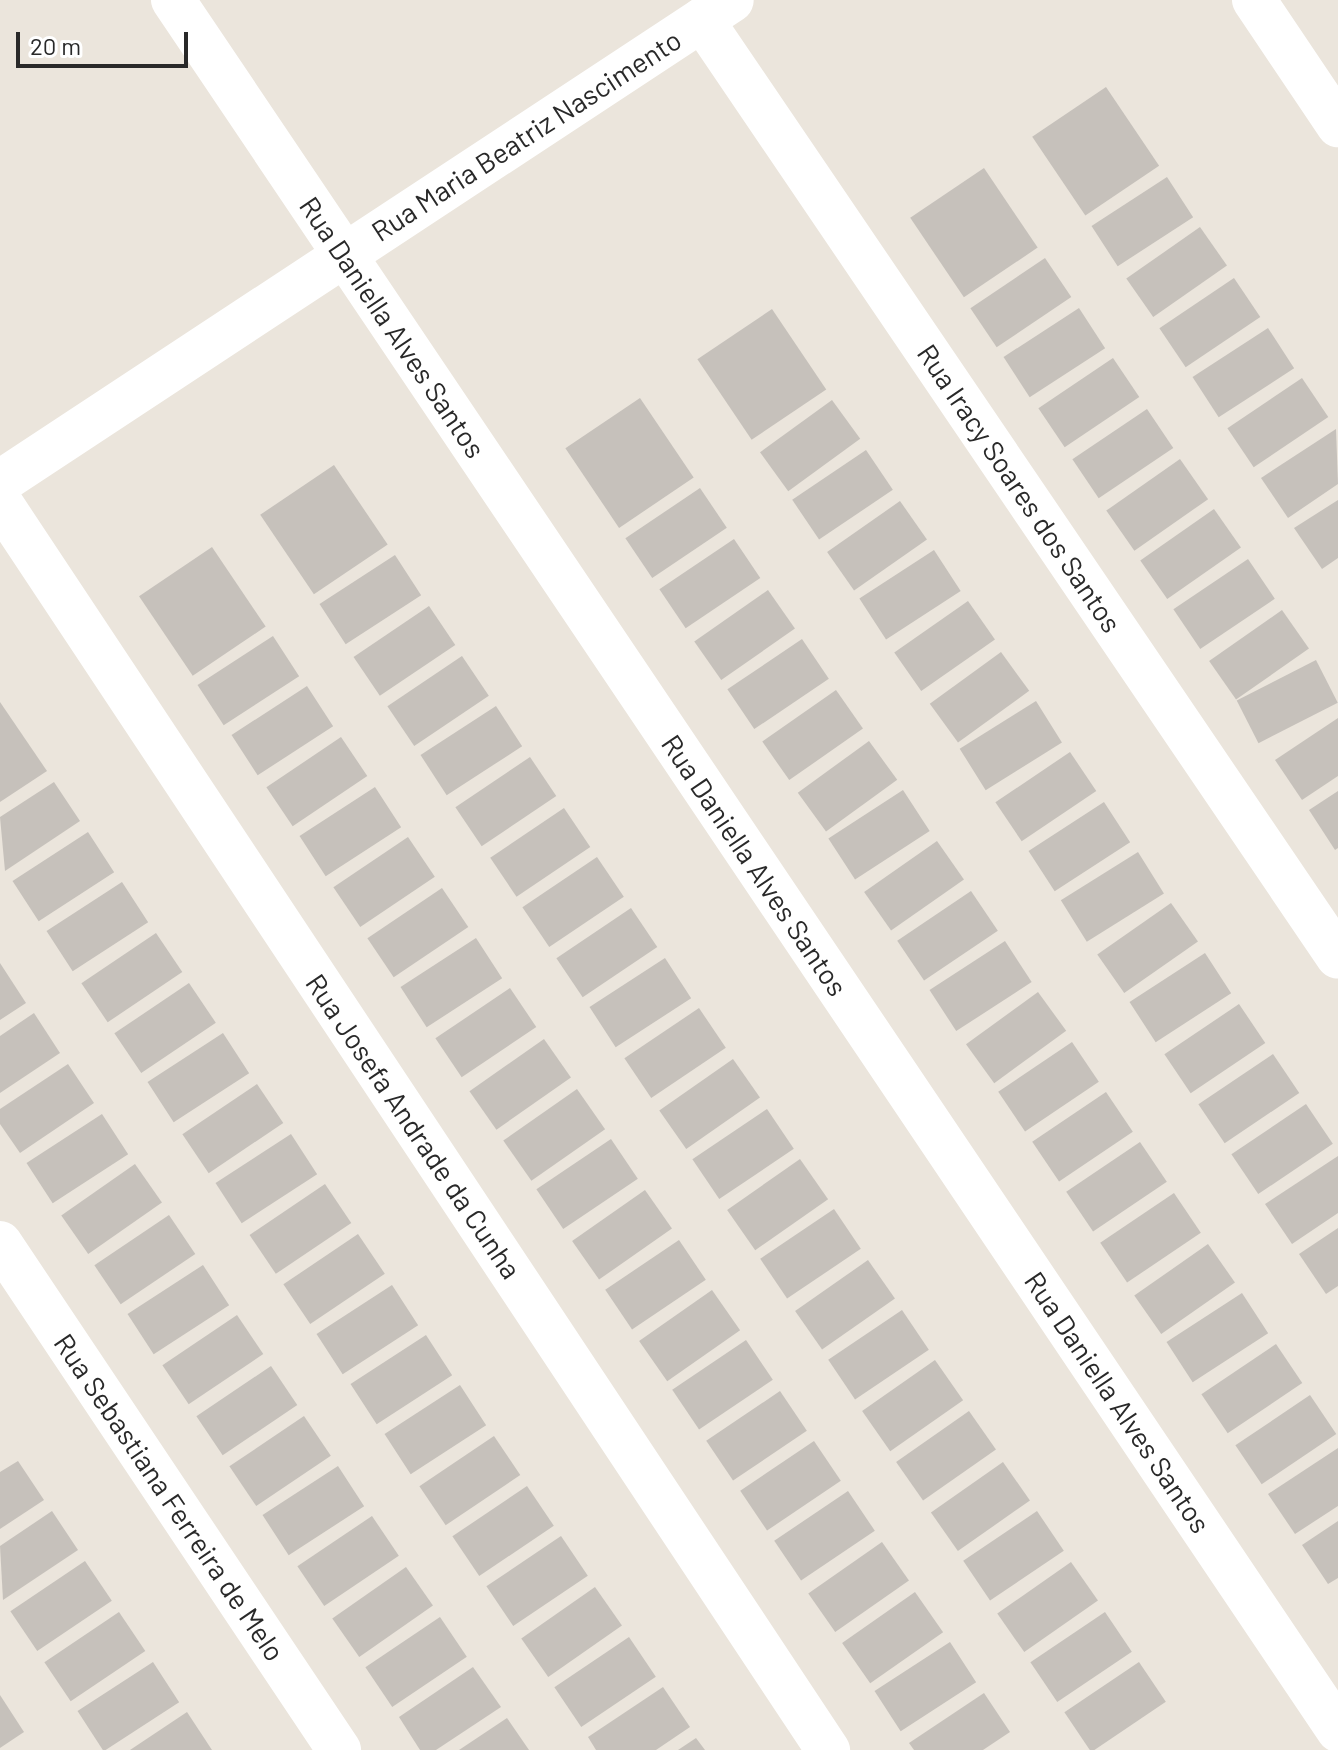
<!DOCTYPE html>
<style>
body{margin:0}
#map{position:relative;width:1338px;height:1750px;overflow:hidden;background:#ebe5dc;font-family:Barlow,sans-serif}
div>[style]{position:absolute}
.building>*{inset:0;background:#c6c1bb;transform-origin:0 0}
.minor>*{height:44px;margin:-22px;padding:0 22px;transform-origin:22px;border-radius:22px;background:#fff}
span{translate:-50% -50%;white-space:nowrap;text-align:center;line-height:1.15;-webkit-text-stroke:6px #fff;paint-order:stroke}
.street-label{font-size:28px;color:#292929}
.scale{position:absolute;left:16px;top:32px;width:172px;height:36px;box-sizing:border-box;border:4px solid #292929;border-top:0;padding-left:10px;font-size:24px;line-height:28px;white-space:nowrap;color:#292929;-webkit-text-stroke:6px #fff;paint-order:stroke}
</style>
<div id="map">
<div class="building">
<i style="left:1106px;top:87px;width:95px;height:89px;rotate:56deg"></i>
<i style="left:984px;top:168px;width:96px;height:89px;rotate:56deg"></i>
<i style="left:1167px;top:177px;width:48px;height:90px;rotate:57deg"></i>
<i style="left:1200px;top:227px;width:47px;height:90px;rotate:55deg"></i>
<i style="left:1045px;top:258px;width:47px;height:90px;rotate:56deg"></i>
<i style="left:1234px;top:278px;width:47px;height:90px;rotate:56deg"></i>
<i style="left:1079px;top:308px;width:48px;height:90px;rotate:57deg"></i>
<i style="left:772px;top:309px;width:97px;height:90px;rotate:56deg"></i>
<i style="left:1268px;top:328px;width:48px;height:90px;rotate:57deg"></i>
<i style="left:1113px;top:358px;width:47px;height:90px;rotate:56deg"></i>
<i style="left:1302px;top:378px;width:47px;height:90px;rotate:56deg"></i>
<i style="left:640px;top:398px;width:96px;height:90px;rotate:56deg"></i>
<i style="left:832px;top:400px;width:48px;height:89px;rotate:54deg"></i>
<i style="left:1147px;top:409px;width:47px;height:90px;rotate:56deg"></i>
<i style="clip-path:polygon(1336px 429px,1338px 484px,1288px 518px,1261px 478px)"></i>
<i style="left:866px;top:450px;width:48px;height:89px;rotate:56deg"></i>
<i style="left:1180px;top:459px;width:49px;height:90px;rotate:55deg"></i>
<i style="left:334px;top:465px;width:96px;height:89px;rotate:56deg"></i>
<i style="left:700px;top:488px;width:48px;height:90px;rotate:56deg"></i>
<i style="clip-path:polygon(1338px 500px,1338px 558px,1322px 569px,1294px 528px)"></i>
<i style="left:900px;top:501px;width:47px;height:89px;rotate:55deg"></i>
<i style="left:1214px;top:509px;width:47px;height:90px;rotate:55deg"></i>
<i style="left:734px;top:539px;width:47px;height:90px;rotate:56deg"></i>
<i style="left:212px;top:547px;width:96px;height:88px;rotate:56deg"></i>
<i style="left:934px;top:550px;width:49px;height:89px;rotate:57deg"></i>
<i style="left:395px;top:555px;width:48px;height:90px;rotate:57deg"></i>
<i style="left:1248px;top:559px;width:48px;height:90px;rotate:56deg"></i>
<i style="left:768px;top:590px;width:47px;height:90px;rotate:55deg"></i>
<i style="left:968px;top:601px;width:47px;height:90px;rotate:55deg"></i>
<i style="left:429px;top:606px;width:47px;height:91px;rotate:56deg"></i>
<i style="left:1282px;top:610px;width:47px;height:89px;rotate:55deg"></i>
<i style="left:273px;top:636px;width:48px;height:90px;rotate:57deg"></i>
<i style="left:802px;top:639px;width:48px;height:90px;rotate:56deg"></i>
<i style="left:1001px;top:652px;width:48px;height:88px;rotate:54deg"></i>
<i style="left:462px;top:656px;width:48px;height:90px;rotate:56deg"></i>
<i style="left:1316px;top:660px;width:48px;height:89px;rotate:63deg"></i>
<i style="left:307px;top:686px;width:48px;height:90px;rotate:57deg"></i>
<i style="left:836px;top:690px;width:47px;height:90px;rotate:55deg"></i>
<i style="left:1036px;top:701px;width:49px;height:90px;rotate:58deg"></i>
<i style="clip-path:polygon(0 702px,47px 771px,0 802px)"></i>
<i style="left:496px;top:706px;width:48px;height:90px;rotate:57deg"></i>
<i style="clip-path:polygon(1338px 718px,1338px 776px,1302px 800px,1275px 760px)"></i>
<i style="left:341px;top:737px;width:47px;height:90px;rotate:56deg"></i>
<i style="left:869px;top:741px;width:48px;height:88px;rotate:54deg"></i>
<i style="left:1070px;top:752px;width:47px;height:90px;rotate:56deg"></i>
<i style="left:530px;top:757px;width:47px;height:90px;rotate:56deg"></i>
<i style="clip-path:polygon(54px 782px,80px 821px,5px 871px,0 817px)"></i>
<i style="left:375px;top:787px;width:48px;height:90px;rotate:57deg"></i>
<i style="left:903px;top:790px;width:49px;height:89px;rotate:57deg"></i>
<i style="clip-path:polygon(1338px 791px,1338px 848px,1335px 850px,1309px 810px)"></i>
<i style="left:1104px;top:802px;width:48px;height:90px;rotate:57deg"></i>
<i style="left:564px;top:808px;width:47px;height:89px;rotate:56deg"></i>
<i style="left:88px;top:832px;width:48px;height:90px;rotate:57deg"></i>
<i style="left:408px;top:837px;width:48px;height:90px;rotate:56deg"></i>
<i style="left:937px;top:841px;width:47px;height:89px;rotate:55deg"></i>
<i style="left:1138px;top:852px;width:49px;height:91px;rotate:58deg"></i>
<i style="left:597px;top:857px;width:48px;height:90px;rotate:56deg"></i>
<i style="left:122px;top:882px;width:48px;height:90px;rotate:57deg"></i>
<i style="left:442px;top:888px;width:47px;height:90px;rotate:56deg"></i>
<i style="left:971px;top:891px;width:48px;height:89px;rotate:56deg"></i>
<i style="left:1171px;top:903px;width:47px;height:90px;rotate:55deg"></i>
<i style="left:631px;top:908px;width:47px;height:90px;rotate:56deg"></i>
<i style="left:156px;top:933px;width:47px;height:90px;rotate:56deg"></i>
<i style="left:476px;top:938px;width:48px;height:90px;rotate:57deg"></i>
<i style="left:1005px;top:941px;width:49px;height:90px;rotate:57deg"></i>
<i style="left:1205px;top:953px;width:48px;height:90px;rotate:57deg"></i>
<i style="left:665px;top:958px;width:48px;height:90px;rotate:57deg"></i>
<i style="clip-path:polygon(0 963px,26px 1003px,0 1020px)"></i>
<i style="left:189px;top:983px;width:48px;height:90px;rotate:56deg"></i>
<i style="left:510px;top:988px;width:47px;height:90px;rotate:56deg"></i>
<i style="left:1038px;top:992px;width:48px;height:89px;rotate:54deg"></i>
<i style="left:1239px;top:1004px;width:47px;height:90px;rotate:56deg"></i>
<i style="left:699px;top:1008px;width:48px;height:90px;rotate:56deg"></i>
<i style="clip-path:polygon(34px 1013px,60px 1053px,0 1093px,0 1036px)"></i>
<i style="left:223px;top:1033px;width:48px;height:90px;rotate:57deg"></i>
<i style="left:544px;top:1039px;width:47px;height:91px;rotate:55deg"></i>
<i style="left:1072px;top:1042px;width:48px;height:89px;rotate:56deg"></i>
<i style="left:1273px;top:1054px;width:47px;height:90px;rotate:56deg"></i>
<i style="left:733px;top:1059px;width:47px;height:90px;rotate:55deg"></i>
<i style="clip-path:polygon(68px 1064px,94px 1103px,20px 1153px,0 1124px,0 1109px)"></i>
<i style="left:257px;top:1084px;width:47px;height:90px;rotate:56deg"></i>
<i style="left:577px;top:1089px;width:49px;height:90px;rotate:55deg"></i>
<i style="left:1106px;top:1092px;width:48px;height:89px;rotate:56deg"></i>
<i style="left:1306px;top:1104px;width:48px;height:90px;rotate:56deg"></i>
<i style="left:767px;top:1109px;width:48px;height:90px;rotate:56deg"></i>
<i style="left:102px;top:1114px;width:48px;height:90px;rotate:57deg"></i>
<i style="left:291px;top:1134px;width:48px;height:90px;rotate:57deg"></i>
<i style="left:611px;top:1139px;width:48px;height:90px;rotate:56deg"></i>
<i style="left:1140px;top:1142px;width:48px;height:89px;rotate:56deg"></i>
<i style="clip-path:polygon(1338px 1156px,1338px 1213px,1292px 1244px,1265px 1204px)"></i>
<i style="left:800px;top:1159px;width:49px;height:89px;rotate:55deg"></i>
<i style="left:135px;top:1164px;width:47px;height:90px;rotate:55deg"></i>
<i style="left:325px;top:1184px;width:47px;height:91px;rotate:56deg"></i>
<i style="left:645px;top:1190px;width:47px;height:89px;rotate:55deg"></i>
<i style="left:1174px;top:1193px;width:48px;height:89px;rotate:56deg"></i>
<i style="left:834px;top:1209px;width:48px;height:89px;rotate:56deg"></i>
<i style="left:169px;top:1215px;width:47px;height:90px;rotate:56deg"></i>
<i style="clip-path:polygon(1338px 1228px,1338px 1286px,1326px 1294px,1299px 1254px)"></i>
<i style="left:358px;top:1234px;width:48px;height:90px;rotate:56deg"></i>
<i style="left:679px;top:1240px;width:48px;height:89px;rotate:56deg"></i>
<i style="left:1208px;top:1244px;width:47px;height:90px;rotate:55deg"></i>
<i style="left:868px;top:1260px;width:47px;height:89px;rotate:55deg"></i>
<i style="left:203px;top:1265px;width:48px;height:90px;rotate:57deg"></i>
<i style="left:392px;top:1285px;width:48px;height:90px;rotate:57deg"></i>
<i style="left:712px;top:1290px;width:49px;height:89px;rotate:55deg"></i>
<i style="left:1242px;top:1293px;width:48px;height:90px;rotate:57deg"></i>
<i style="left:902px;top:1310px;width:48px;height:89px;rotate:56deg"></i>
<i style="left:237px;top:1315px;width:47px;height:90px;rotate:56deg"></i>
<i style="left:426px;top:1335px;width:48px;height:90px;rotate:57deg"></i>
<i style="left:746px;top:1340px;width:48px;height:89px;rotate:56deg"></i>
<i style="left:1276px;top:1344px;width:47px;height:90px;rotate:56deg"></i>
<i style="left:935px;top:1360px;width:49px;height:89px;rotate:55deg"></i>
<i style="left:271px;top:1366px;width:47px;height:90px;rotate:56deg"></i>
<i style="left:460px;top:1385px;width:48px;height:90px;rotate:57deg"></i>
<i style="left:780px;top:1391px;width:48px;height:89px;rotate:56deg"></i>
<i style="left:1310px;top:1395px;width:47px;height:90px;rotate:56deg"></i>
<i style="left:969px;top:1411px;width:47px;height:89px;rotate:55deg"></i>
<i style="left:304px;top:1416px;width:48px;height:90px;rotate:56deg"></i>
<i style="left:494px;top:1436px;width:47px;height:90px;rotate:56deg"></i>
<i style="left:814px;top:1441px;width:48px;height:89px;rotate:56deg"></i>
<i style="clip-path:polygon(1338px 1448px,1338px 1506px,1295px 1534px,1268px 1494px)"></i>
<i style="clip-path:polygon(18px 1461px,44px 1500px,0 1529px,0 1472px)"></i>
<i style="left:1003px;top:1462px;width:47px;height:88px;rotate:55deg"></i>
<i style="left:338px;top:1466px;width:48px;height:90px;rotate:57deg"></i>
<i style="left:527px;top:1486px;width:48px;height:90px;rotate:56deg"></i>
<i style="left:848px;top:1491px;width:48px;height:89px;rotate:56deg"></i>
<i style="clip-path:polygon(52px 1511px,78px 1550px,3px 1600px,0 1546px)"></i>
<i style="left:1037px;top:1511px;width:48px;height:89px;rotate:56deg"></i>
<i style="left:372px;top:1516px;width:48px;height:90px;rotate:56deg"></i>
<i style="clip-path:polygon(1338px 1521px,1338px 1578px,1328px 1584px,1302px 1545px)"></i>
<i style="left:561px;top:1536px;width:48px;height:90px;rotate:56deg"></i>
<i style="left:882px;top:1542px;width:47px;height:90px;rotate:55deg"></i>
<i style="left:85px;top:1561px;width:48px;height:90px;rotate:56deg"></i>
<i style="left:1071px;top:1562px;width:47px;height:90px;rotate:55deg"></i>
<i style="left:406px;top:1567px;width:47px;height:90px;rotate:55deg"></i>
<i style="left:595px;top:1587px;width:47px;height:90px;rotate:55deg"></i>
<i style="left:915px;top:1592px;width:49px;height:89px;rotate:55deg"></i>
<i style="left:119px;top:1612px;width:47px;height:90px;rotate:56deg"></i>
<i style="left:1105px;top:1612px;width:48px;height:90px;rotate:56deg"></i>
<i style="left:440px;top:1617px;width:48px;height:90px;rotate:56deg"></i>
<i style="left:629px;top:1637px;width:48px;height:90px;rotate:56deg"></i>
<i style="left:950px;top:1642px;width:48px;height:90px;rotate:57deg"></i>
<i style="left:153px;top:1662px;width:48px;height:90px;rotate:57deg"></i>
<i style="left:1139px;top:1662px;width:48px;height:90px;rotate:56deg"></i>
<i style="clip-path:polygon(473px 1667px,501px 1707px,436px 1750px,420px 1750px,399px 1717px)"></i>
<i style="clip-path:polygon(663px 1687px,690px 1727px,656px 1750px,596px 1750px,588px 1737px)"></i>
<i style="clip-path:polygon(984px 1693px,1010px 1732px,983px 1750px,914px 1750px,909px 1743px)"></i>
<i style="clip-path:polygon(0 1695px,24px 1732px,0 1748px)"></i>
<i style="clip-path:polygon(187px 1712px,212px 1750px,130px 1750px)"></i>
<i style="clip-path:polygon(507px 1718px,529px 1750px,459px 1750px)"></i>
<i style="clip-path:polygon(696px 1738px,705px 1750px,678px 1750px)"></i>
</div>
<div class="minor">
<i style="left:173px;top:0;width:2086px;rotate:56.04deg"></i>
<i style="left:1254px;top:0;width:151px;rotate:56.1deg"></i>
<i style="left:702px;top:20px;width:1132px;rotate:55.83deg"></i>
<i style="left:0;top:482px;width:876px;rotate:-33.36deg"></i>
<i style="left:0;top:502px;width:1498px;rotate:56.44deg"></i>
<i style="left:0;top:1243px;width:610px;rotate:56.23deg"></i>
</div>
<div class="street-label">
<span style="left:526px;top:135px;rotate:-33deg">Rua Maria Beatriz Nascimento</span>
<span style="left:393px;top:327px;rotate:56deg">Rua Daniella Alves Santos</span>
<span style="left:1020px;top:488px;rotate:56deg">Rua Iracy Soares dos Santos</span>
<span style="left:755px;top:865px;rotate:56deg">Rua Daniella Alves Santos</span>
<span style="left:414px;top:1126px;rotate:56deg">Rua Josefa Andrade da Cunha</span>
<span style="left:1118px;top:1402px;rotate:56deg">Rua Daniella Alves Santos</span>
<span style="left:170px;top:1497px;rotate:56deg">Rua Sebastiana Ferreira de Melo</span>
</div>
<div class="scale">20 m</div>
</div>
